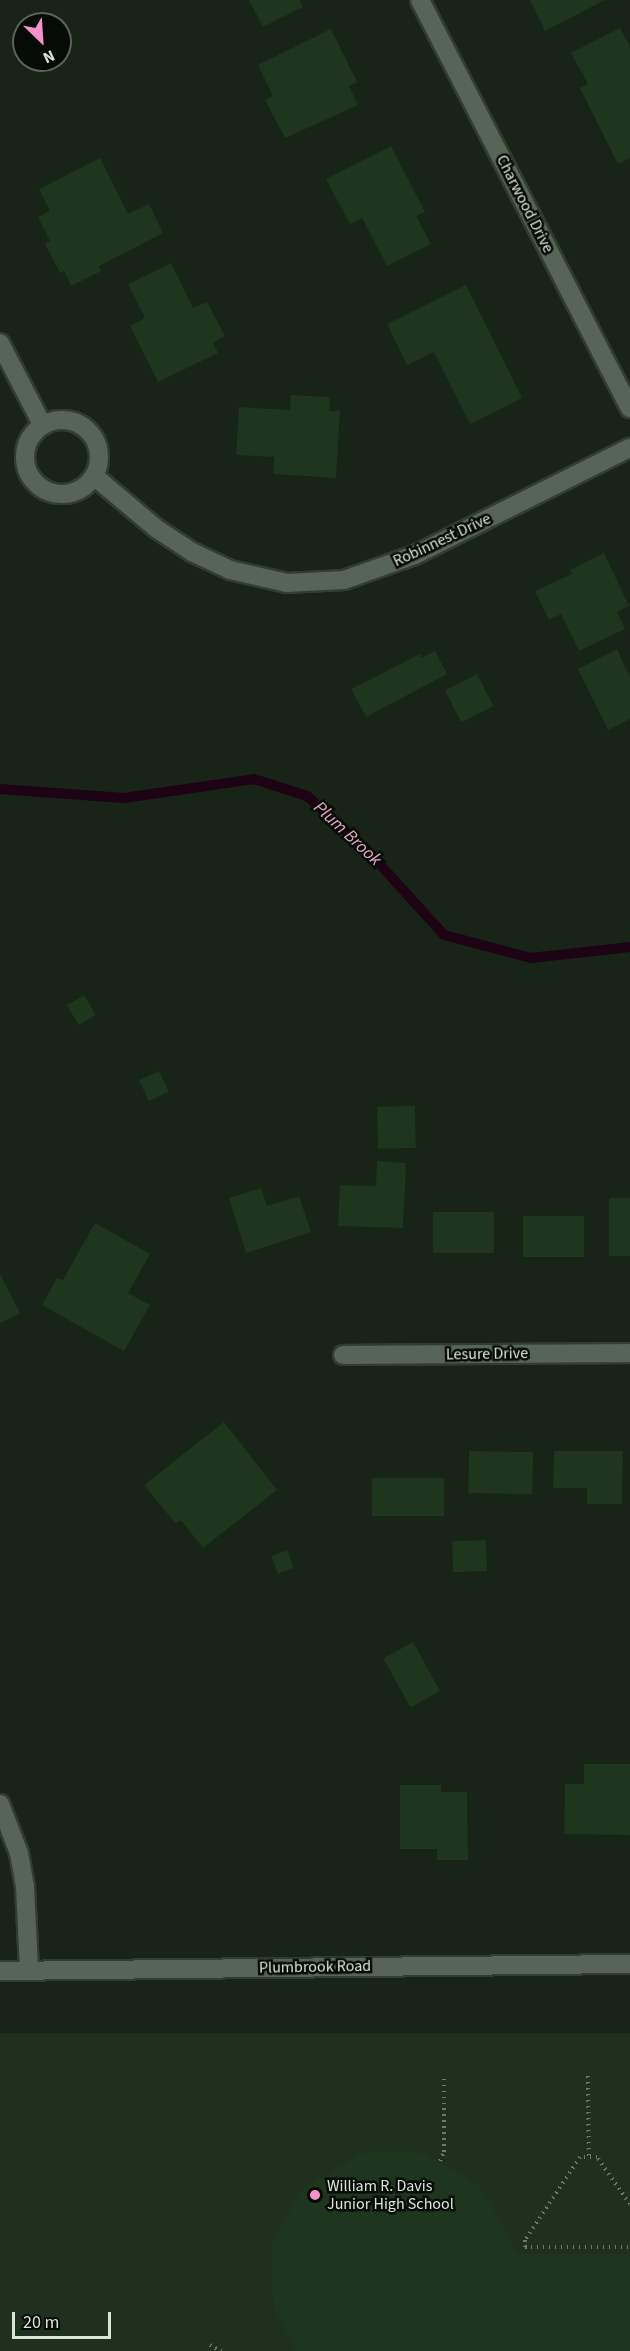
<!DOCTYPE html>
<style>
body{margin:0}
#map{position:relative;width:630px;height:2351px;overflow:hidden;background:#172417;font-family:"Source Sans 3",sans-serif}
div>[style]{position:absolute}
.built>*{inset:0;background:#1f301e;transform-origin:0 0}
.stream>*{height:10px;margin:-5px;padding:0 5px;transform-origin:5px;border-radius:5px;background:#1d0313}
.building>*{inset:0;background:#1d361d;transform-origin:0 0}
.path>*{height:4px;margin-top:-2px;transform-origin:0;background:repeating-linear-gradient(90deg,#6e796e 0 1.5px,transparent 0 6px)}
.roads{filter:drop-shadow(2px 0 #333c33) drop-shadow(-2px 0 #333c33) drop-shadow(0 2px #333c33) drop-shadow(0 -2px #333c33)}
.minor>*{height:18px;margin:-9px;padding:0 9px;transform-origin:9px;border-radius:9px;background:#566555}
.minor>.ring{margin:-9px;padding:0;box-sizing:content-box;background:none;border:18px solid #566555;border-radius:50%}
.dots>*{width:16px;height:16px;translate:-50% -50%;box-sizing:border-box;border:3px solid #060b06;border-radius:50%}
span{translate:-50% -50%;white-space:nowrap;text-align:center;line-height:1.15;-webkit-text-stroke:5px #060b06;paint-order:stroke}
.street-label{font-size:16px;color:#dbe4db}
.poi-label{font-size:16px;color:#dbe4db}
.left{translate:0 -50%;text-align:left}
.water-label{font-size:18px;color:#e6a8ca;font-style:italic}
.north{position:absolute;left:12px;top:12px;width:60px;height:60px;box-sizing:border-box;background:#060b06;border:2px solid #5b625b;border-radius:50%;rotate:155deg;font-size:16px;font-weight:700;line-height:24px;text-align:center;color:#dbe4db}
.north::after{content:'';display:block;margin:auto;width:21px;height:27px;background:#f890cc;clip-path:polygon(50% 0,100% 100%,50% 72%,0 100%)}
.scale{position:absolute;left:12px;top:2312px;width:99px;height:27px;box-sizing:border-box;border:3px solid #dbe4db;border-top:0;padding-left:8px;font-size:18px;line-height:21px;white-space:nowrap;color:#dbe4db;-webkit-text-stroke:4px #060b06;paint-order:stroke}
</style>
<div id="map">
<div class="built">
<i style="left:630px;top:2033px;width:318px;height:630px;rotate:90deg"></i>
</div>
<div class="stream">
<i style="left:0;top:789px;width:124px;rotate:4.2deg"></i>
<i style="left:124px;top:798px;width:131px;rotate:-8.3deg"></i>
<i style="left:254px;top:779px;width:56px;rotate:17.8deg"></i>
<i style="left:307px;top:796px;width:79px;rotate:41.9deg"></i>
<i style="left:366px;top:849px;width:116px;rotate:47.8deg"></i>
<i style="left:444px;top:935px;width:90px;rotate:14.8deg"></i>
<i style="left:531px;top:958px;width:100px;rotate:-6.3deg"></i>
</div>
<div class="building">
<i style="clip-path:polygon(249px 0,300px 0,303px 7px,263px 27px)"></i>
<i style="clip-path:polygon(530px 0,605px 0,545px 31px)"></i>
<i style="clip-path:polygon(620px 28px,630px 47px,630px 158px,618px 164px,580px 88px,588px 84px,571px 53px)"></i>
<i style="clip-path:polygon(331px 29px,357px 82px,349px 86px,358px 105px,285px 138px,265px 100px,273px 96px,258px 65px)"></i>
<i style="clip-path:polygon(391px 146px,425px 212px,416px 216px,431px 244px,387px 266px,362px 218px,350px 224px,326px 179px)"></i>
<i style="clip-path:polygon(100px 158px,128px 214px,149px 204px,163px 233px,99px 266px,101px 271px,71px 286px,64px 271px,60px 273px,45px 244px,50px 241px,38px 217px,50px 211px,39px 189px)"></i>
<i style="clip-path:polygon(171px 263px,193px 308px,207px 302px,225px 336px,213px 343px,218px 353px,158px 382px,130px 326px,145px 318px,128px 284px)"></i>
<i style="clip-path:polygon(466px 285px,522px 398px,470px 424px,434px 352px,407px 365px,387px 324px)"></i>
<i style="clip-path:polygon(291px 395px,330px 397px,329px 411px,340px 411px,336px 478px,273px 474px,274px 457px,236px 455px,239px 407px,290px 410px)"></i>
<i style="clip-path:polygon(604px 553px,629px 606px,617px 612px,625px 629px,579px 651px,561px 614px,549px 620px,535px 591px,572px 574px,570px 570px)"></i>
<i style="clip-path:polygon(617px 649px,630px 677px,630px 719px,608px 730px,578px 669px)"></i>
<i style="clip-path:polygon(435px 651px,447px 674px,366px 717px,351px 689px,420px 654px,421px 658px)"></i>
<i style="left:477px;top:674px;width:36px;height:36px;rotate:63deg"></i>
<i style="left:84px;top:995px;width:23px;height:20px;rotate:59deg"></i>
<i style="left:159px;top:1071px;width:23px;height:22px;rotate:65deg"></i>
<i style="left:415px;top:1106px;width:42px;height:38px;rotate:89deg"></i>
<i style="clip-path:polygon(377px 1161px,406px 1163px,403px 1228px,338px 1226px,340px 1185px,376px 1186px)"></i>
<i style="clip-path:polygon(261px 1188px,267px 1206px,299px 1196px,311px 1232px,246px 1253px,229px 1198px)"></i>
<i style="left:609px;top:1198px;width:21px;height:58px"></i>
<i style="left:433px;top:1212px;width:61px;height:41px"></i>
<i style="left:523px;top:1216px;width:61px;height:41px"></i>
<i style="clip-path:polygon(95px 1223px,150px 1254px,128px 1293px,150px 1305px,124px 1351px,42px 1305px,57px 1278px,63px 1280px)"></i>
<i style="clip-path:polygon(0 1274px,20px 1313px,0 1323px)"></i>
<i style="clip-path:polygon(224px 1422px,277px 1490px,203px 1548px,181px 1520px,175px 1523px,144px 1485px)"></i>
<i style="left:469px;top:1451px;width:64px;height:42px;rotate:1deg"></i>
<i style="clip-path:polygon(554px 1451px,623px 1451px,622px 1504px,587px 1504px,587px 1488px,553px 1488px)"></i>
<i style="left:444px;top:1478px;width:38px;height:72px;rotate:90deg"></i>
<i style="left:486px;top:1540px;width:31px;height:34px;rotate:88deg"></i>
<i style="left:287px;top:1550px;width:19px;height:17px;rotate:69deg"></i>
<i style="left:413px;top:1642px;width:56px;height:34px;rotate:61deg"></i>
<i style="clip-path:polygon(584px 1764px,630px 1764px,630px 1835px,564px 1834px,565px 1784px,584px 1784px)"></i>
<i style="clip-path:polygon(400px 1785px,441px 1785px,441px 1792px,467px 1792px,468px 1860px,437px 1860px,437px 1849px,400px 1849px)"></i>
<i style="clip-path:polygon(361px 2153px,423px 2153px,480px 2186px,519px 2254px,630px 2254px,630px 2351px,296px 2351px,273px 2306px,271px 2246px,300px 2191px)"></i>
</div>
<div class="path">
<i style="left:588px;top:2076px;width:81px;rotate:89.3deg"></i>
<i style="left:440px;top:2161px;width:10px;rotate:-66deg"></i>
<i style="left:444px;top:2152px;width:75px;rotate:-90deg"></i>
<i style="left:630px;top:2204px;width:57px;rotate:-125.1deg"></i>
<i style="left:597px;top:2157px;width:17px;rotate:180deg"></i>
<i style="left:580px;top:2157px;width:100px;rotate:123.5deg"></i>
<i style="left:525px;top:2240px;width:7px;rotate:90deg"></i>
<i style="left:525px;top:2247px;width:105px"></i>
<i style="left:210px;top:2345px;width:13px;rotate:29deg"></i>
</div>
<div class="roads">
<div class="minor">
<i style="left:420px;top:0;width:459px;rotate:62.8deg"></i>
<i style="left:0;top:343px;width:93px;rotate:62.6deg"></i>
<i class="ring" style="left:25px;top:420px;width:56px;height:56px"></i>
<i style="left:94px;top:476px;width:82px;rotate:40.1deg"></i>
<i style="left:157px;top:529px;width:42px;rotate:33.3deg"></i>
<i style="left:192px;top:552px;width:42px;rotate:25.3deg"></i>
<i style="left:230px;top:570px;width:58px;rotate:12.8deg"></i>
<i style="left:287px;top:583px;width:57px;rotate:-3deg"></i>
<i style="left:344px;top:580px;width:75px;rotate:-19.4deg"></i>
<i style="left:415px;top:555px;width:240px;rotate:-26.5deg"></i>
<i style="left:343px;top:1355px;width:287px;rotate:-0.4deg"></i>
<i style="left:0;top:1804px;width:53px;rotate:68.8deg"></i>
<i style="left:19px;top:1853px;width:35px;rotate:80deg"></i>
<i style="left:25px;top:1887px;width:83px;rotate:87.2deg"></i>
<i style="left:0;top:1971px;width:630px;rotate:-0.64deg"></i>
</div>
</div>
<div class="dots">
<i style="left:315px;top:2195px;background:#f890cc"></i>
</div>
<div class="street-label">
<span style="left:525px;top:204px;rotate:63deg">Charwood Drive</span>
<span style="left:442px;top:540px;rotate:-25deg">Robinnest Drive</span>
<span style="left:487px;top:1354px;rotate:-1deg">Lesure Drive</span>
<span style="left:315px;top:1967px;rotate:-1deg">Plumbrook Road</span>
</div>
<div class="poi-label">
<span class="left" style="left:327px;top:2195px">William R. Davis<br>Junior High School</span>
</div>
<div class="water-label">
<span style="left:347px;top:834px;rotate:43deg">Plum Brook</span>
</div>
<div class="north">N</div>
<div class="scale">20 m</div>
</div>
